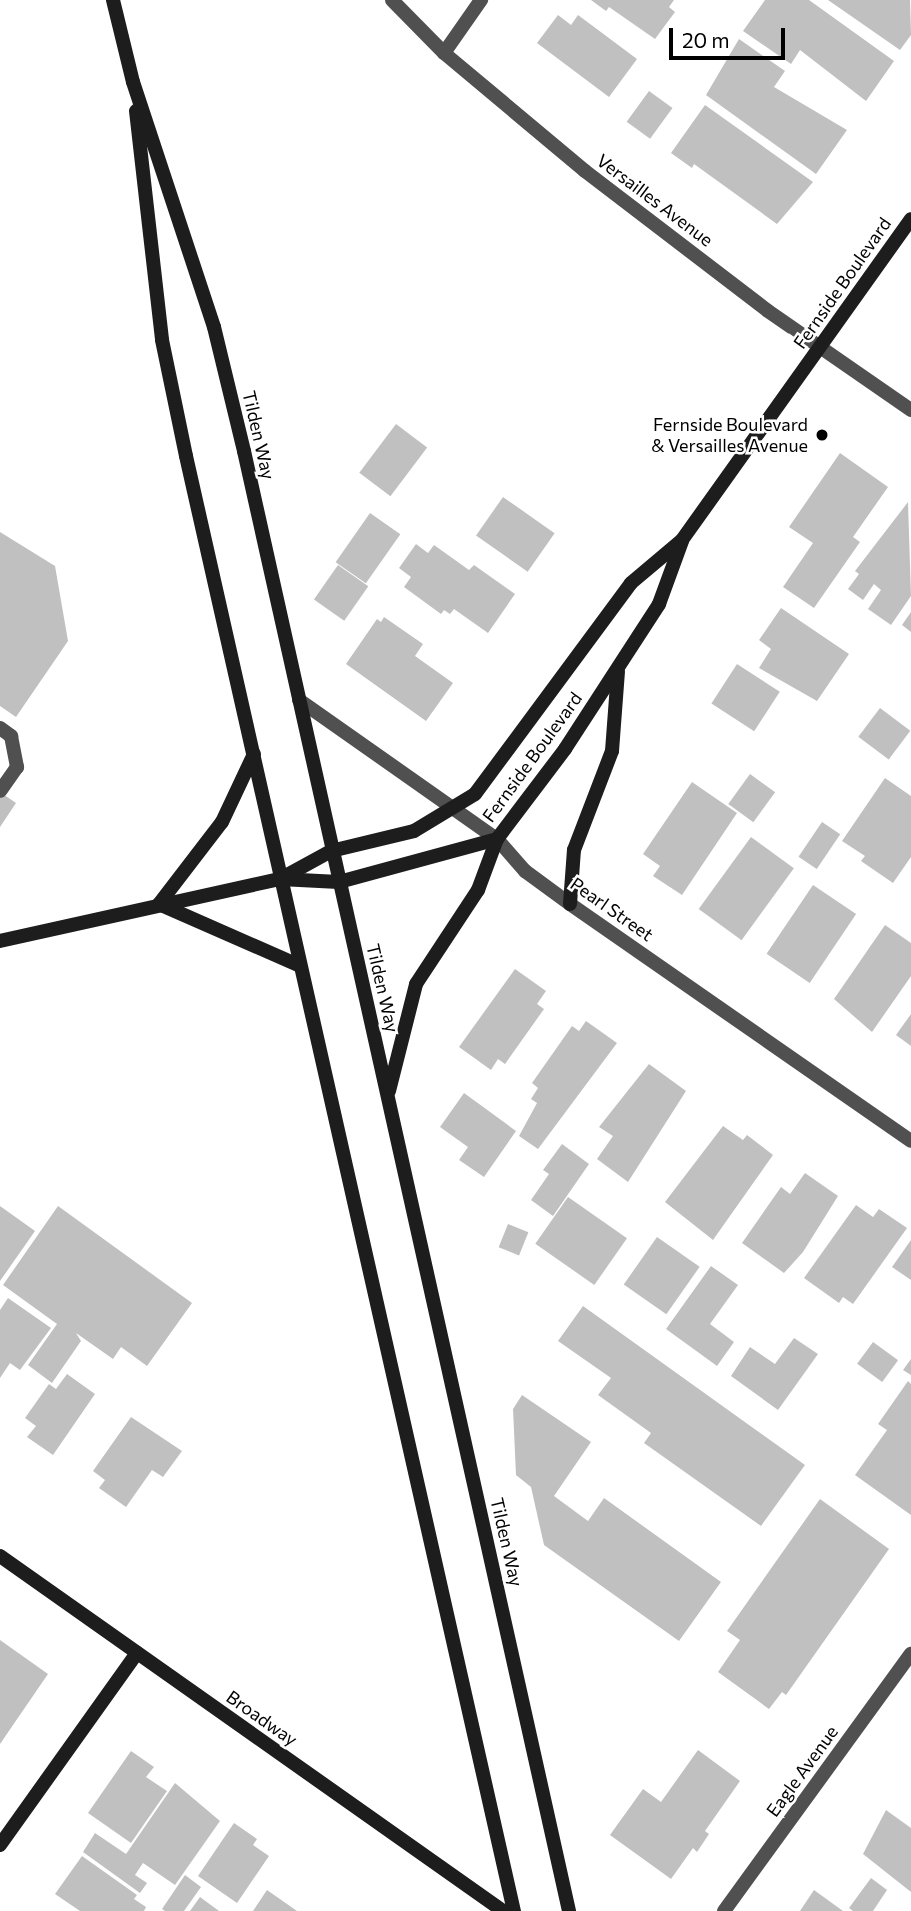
<!DOCTYPE html>
<style>
body{margin:0}
#map{position:relative;width:911px;height:1911px;overflow:hidden;background:#fff;font-family:Commissioner,sans-serif}
div>[style]{position:absolute}
.building>*{inset:0;background:#c0c0c0;transform-origin:0 0}
.lane>*{height:14px;margin:-7px;padding:0 7px;transform-origin:7px;border-radius:7px;background:#505050}
.street>*{height:14px;margin:-7px;padding:0 7px;transform-origin:7px;border-radius:7px;background:#505050}
.secondary>*{height:14px;margin:-7px;padding:0 7px;transform-origin:7px;border-radius:7px;background:#1d1d1d}
.dots>*{width:19px;height:19px;translate:-50% -50%;box-sizing:border-box;border:4px solid #fff;border-radius:50%}
span{translate:-50% -50%;white-space:nowrap;text-align:center;line-height:1.15;-webkit-text-stroke:5px #fff;paint-order:stroke}
.street-label{font-size:18px;color:#000}
.poi-label{font-size:18px;color:#000}
.right{translate:-100% -50%;text-align:right}
.scale{position:absolute;left:669px;top:28px;width:116px;height:32px;box-sizing:border-box;border:4px solid #000;border-top:0;padding-left:9px;font-size:21px;line-height:24px;white-space:nowrap;color:#000;-webkit-text-stroke:5px #fff;paint-order:stroke}
</style>
<div id="map">
<div class="building">
<i style="clip-path:polygon(591px 0,674px 0,669px 7px,675px 12px,655px 39px,609px 7px,606px 11px)"></i>
<i style="clip-path:polygon(765px 0,809px 0,894px 61px,866px 101px,800px 50px,791px 64px,743px 31px)"></i>
<i style="clip-path:polygon(828px 0,910px 0,911px 35px,900px 50px)"></i>
<i style="clip-path:polygon(558px 15px,571px 25px,578px 15px,637px 59px,609px 97px,537px 43px)"></i>
<i style="clip-path:polygon(739px 39px,785px 71px,774px 87px,847px 130px,816px 174px,706px 95px)"></i>
<i style="left:649px;top:91px;width:29px;height:38px;rotate:36deg"></i>
<i style="clip-path:polygon(705px 105px,813px 182px,777px 224px,694px 164px,692px 168px,671px 153px)"></i>
<i style="left:396px;top:424px;width:39px;height:61px;rotate:37deg"></i>
<i style="clip-path:polygon(840px 453px,888px 487px,853px 537px,860px 542px,814px 608px,783px 587px,813px 543px,789px 527px)"></i>
<i style="left:503px;top:497px;width:63px;height:47px;rotate:35deg"></i>
<i style="clip-path:polygon(908px 502px,911px 596px,891px 625px,868px 609px,881px 590px,874px 584px,863px 600px,848px 589px,859px 574px,855px 571px)"></i>
<i style="left:370px;top:513px;width:37px;height:60px;rotate:35deg"></i>
<i style="clip-path:polygon(0 532px,55px 566px,68px 641px,16px 717px,0 706px)"></i>
<i style="clip-path:polygon(416px 544px,428px 553px,434px 545px,469px 570px,474px 565px,515px 594px,488px 633px,454px 609px,450px 614px,444px 610px,441px 614px,404px 587px,411px 577px,399px 568px)"></i>
<i style="left:338px;top:565px;width:37px;height:42px;rotate:35deg"></i>
<i style="clip-path:polygon(781px 608px,849px 654px,817px 701px,759px 668px,771px 649px,759px 640px)"></i>
<i style="clip-path:polygon(911px 612px,911px 632px,902px 625px)"></i>
<i style="clip-path:polygon(384px 617px,423px 644px,415px 656px,453px 683px,426px 721px,346px 664px,377px 619px,381px 622px)"></i>
<i style="left:737px;top:664px;width:51px;height:47px;rotate:33deg"></i>
<i style="left:880px;top:708px;width:38px;height:36px;rotate:37deg"></i>
<i style="left:750px;top:774px;width:31px;height:37px;rotate:36deg"></i>
<i style="clip-path:polygon(885px 778px,911px 796px,911px 857px,893px 883px,861px 861px,865px 856px,842px 841px)"></i>
<i style="clip-path:polygon(692px 782px,737px 813px,682px 895px,653px 876px,660px 866px,643px 854px)"></i>
<i style="clip-path:polygon(0 792px,16px 803px,0 827px)"></i>
<i style="left:822px;top:822px;width:22px;height:42px;rotate:34deg"></i>
<i style="left:751px;top:837px;width:53px;height:89px;rotate:36deg"></i>
<i style="left:813px;top:885px;width:52px;height:83px;rotate:34deg"></i>
<i style="clip-path:polygon(885px 925px,911px 943px,911px 976px,872px 1032px,834px 999px)"></i>
<i style="clip-path:polygon(515px 969px,546px 991px,537px 1004px,544px 1009px,505px 1064px,498px 1059px,491px 1070px,459px 1047px)"></i>
<i style="clip-path:polygon(911px 1014px,911px 1046px,896px 1035px)"></i>
<i style="clip-path:polygon(586px 1021px,617px 1043px,538px 1149px,519px 1136px,537px 1103px,531px 1099px,538px 1088px,532px 1083px,572px 1026px,579px 1031px)"></i>
<i style="clip-path:polygon(649px 1064px,686px 1091px,628px 1182px,597px 1159px,613px 1136px,599px 1127px)"></i>
<i style="clip-path:polygon(464px 1093px,516px 1131px,484px 1177px,459px 1160px,468px 1147px,440px 1127px)"></i>
<i style="clip-path:polygon(723px 1126px,743px 1140px,747px 1135px,773px 1155px,713px 1240px,665px 1202px)"></i>
<i style="clip-path:polygon(562px 1144px,589px 1164px,553px 1216px,531px 1200px,549px 1174px,543px 1170px)"></i>
<i style="clip-path:polygon(805px 1173px,838px 1196px,803px 1252px,784px 1273px,742px 1243px,781px 1187px,790px 1194px)"></i>
<i style="left:568px;top:1197px;width:72px;height:57px;rotate:35deg"></i>
<i style="clip-path:polygon(856px 1205px,873px 1217px,879px 1209px,907px 1228px,853px 1304px,843px 1297px,839px 1303px,804px 1278px)"></i>
<i style="clip-path:polygon(0 1206px,35px 1231px,0 1281px)"></i>
<i style="clip-path:polygon(58px 1206px,192px 1303px,147px 1366px,121px 1347px,113px 1359px,76px 1333px,81px 1341px,52px 1383px,28px 1365px,57px 1324px,3px 1285px)"></i>
<i style="left:508px;top:1224px;width:22px;height:25px;rotate:22deg"></i>
<i style="left:657px;top:1237px;width:52px;height:58px;rotate:35deg"></i>
<i style="clip-path:polygon(911px 1240px,911px 1280px,892px 1267px)"></i>
<i style="clip-path:polygon(711px 1266px,738px 1285px,710px 1324px,734px 1342px,717px 1366px,666px 1329px)"></i>
<i style="clip-path:polygon(8px 1298px,51px 1328px,20px 1370px,10px 1363px,0 1378px,0 1310px)"></i>
<i style="clip-path:polygon(583px 1306px,805px 1465px,761px 1526px,644px 1443px,651px 1433px,598px 1395px,611px 1378px,558px 1341px)"></i>
<i style="clip-path:polygon(794px 1338px,818px 1354px,778px 1410px,731px 1376px,750px 1347px,775px 1364px)"></i>
<i style="left:873px;top:1342px;width:31px;height:27px;rotate:36deg"></i>
<i style="clip-path:polygon(911px 1359px,911px 1375px,903px 1370px)"></i>
<i style="clip-path:polygon(67px 1374px,95px 1394px,53px 1455px,27px 1437px,36px 1426px,25px 1418px,49px 1384px,56px 1389px)"></i>
<i style="clip-path:polygon(908px 1381px,911px 1384px,911px 1515px,855px 1475px,887px 1430px,878px 1424px)"></i>
<i style="clip-path:polygon(522px 1395px,591px 1442px,554px 1496px,588px 1521px,604px 1498px,721px 1582px,679px 1641px,544px 1545px,531px 1487px,516px 1475px,513px 1409px)"></i>
<i style="clip-path:polygon(131px 1417px,182px 1451px,163px 1477px,152px 1470px,126px 1507px,99px 1488px,105px 1480px,93px 1471px)"></i>
<i style="clip-path:polygon(820px 1499px,889px 1549px,786px 1695px,782px 1692px,769px 1709px,718px 1672px,740px 1640px,727px 1631px)"></i>
<i style="clip-path:polygon(0 1640px,48px 1674px,0 1744px)"></i>
<i style="clip-path:polygon(698px 1750px,740px 1781px,705px 1831px,709px 1834px,697px 1852px,693px 1848px,671px 1879px,610px 1835px,643px 1789px,661px 1802px)"></i>
<i style="clip-path:polygon(131px 1751px,154px 1767px,146px 1777px,167px 1791px,131px 1843px,88px 1813px)"></i>
<i style="clip-path:polygon(175px 1783px,220px 1821px,175px 1885px,143px 1863px,135px 1875px,147px 1883px,140px 1893px,83px 1852px,95px 1833px,126px 1854px)"></i>
<i style="clip-path:polygon(886px 1810px,911px 1828px,911px 1892px,863px 1854px)"></i>
<i style="clip-path:polygon(234px 1823px,257px 1839px,253px 1845px,269px 1856px,237px 1903px,198px 1876px)"></i>
<i style="clip-path:polygon(82px 1856px,137px 1895px,134px 1899px,146px 1907px,144px 1911px,80px 1911px,55px 1894px)"></i>
<i style="clip-path:polygon(185px 1875px,201px 1887px,184px 1911px,165px 1911px,162px 1909px)"></i>
<i style="clip-path:polygon(871px 1878px,887px 1890px,873px 1911px,853px 1911px,849px 1908px)"></i>
<i style="clip-path:polygon(267px 1890px,297px 1911px,253px 1911px)"></i>
<i style="clip-path:polygon(814px 1890px,843px 1911px,800px 1911px)"></i>
<i style="clip-path:polygon(200px 1897px,219px 1911px,190px 1911px)"></i>
</div>
<div class="lane">
<i style="left:0;top:728px;width:14px;rotate:36deg"></i>
<i style="left:11px;top:736px;width:32px;rotate:79deg"></i>
<i style="left:17px;top:767px;width:29px;rotate:125deg"></i>
</div>
<div class="street">
<i style="left:392px;top:0;width:74px;rotate:45.5deg"></i>
<i style="left:444px;top:53px;width:184px;rotate:39.9deg"></i>
<i style="left:585px;top:171px;width:230px;rotate:37.4deg"></i>
<i style="left:768px;top:311px;width:174px;rotate:34.7deg"></i>
<i style="left:444px;top:53px;width:65px;rotate:-55.1deg"></i>
<i style="left:299px;top:700px;width:242px;rotate:35.1deg"></i>
<i style="left:497px;top:839px;width:43px;rotate:48.8deg"></i>
<i style="left:525px;top:871px;width:56px;rotate:36.3deg"></i>
<i style="left:570px;top:904px;width:415px;rotate:34.8deg"></i>
<i style="left:724px;top:1911px;width:318px;rotate:-54deg"></i>
</div>
<div class="secondary">
<i style="left:113px;top:0;width:84px;rotate:76.3deg"></i>
<i style="left:133px;top:82px;width:258px;rotate:71.7deg"></i>
<i style="left:214px;top:327px;width:128px;rotate:76.4deg"></i>
<i style="left:244px;top:451px;width:1496px;rotate:77.45deg"></i>
<i style="left:136px;top:111px;width:230px;rotate:83.5deg"></i>
<i style="left:162px;top:340px;width:118px;rotate:78.3deg"></i>
<i style="left:186px;top:456px;width:1492px;rotate:77.3deg"></i>
<i style="left:280px;top:879px;width:58px;rotate:-28.8deg"></i>
<i style="left:331px;top:851px;width:85px;rotate:-13.5deg"></i>
<i style="left:414px;top:831px;width:71px;rotate:-31.2deg"></i>
<i style="left:475px;top:794px;width:262px;rotate:-53.5deg"></i>
<i style="left:631px;top:583px;width:67px;rotate:-40.1deg"></i>
<i style="left:682px;top:540px;width:394px;rotate:-54.5deg"></i>
<i style="left:159px;top:904px;width:103px;rotate:-52.5deg"></i>
<i style="left:222px;top:822px;width:75px;rotate:-64.8deg"></i>
<i style="left:159px;top:904px;width:154px;rotate:23.7deg"></i>
<i style="left:570px;top:904px;width:54px;rotate:-85.8deg"></i>
<i style="left:574px;top:850px;width:106px;rotate:-69deg"></i>
<i style="left:612px;top:751px;width:80px;rotate:-85.7deg"></i>
<i style="left:0;top:941px;width:287px;rotate:-12.5deg"></i>
<i style="left:280px;top:879px;width:59px;rotate:2.9deg"></i>
<i style="left:339px;top:882px;width:164px;rotate:-15.2deg"></i>
<i style="left:497px;top:839px;width:113px;rotate:-52.9deg"></i>
<i style="left:565px;top:749px;width:173px;rotate:-57deg"></i>
<i style="left:659px;top:604px;width:67px;rotate:-69.9deg"></i>
<i style="left:389px;top:1091px;width:110px;rotate:-75.8deg"></i>
<i style="left:416px;top:984px;width:113px;rotate:-56.6deg"></i>
<i style="left:478px;top:890px;width:54px;rotate:-69.6deg"></i>
<i style="left:0;top:1556px;width:616px;rotate:35.21deg"></i>
<i style="left:0;top:1845px;width:236px;rotate:-54.5deg"></i>
</div>
<div class="dots">
<i style="left:822px;top:435px;background:#000"></i>
</div>
<div class="street-label">
<span style="left:655px;top:200px;rotate:37deg">Versailles Avenue</span>
<span style="left:842px;top:283px;rotate:-55deg">Fernside Boulevard</span>
<span style="left:259px;top:435px;rotate:77deg">Tilden Way</span>
<span style="left:532px;top:757px;rotate:-54deg">Fernside Boulevard</span>
<span style="left:612px;top:909px;rotate:35deg">Pearl Street</span>
<span style="left:383px;top:988px;rotate:77deg">Tilden Way</span>
<span style="left:507px;top:1542px;rotate:77deg">Tilden Way</span>
<span style="left:262px;top:1718px;rotate:35deg">Broadway</span>
<span style="left:802px;top:1771px;rotate:-54deg">Eagle Avenue</span>
</div>
<div class="poi-label">
<span class="right" style="left:808px;top:435px">Fernside Boulevard<br>&amp; Versailles Avenue</span>
</div>
<div class="scale">20 m</div>
</div>
